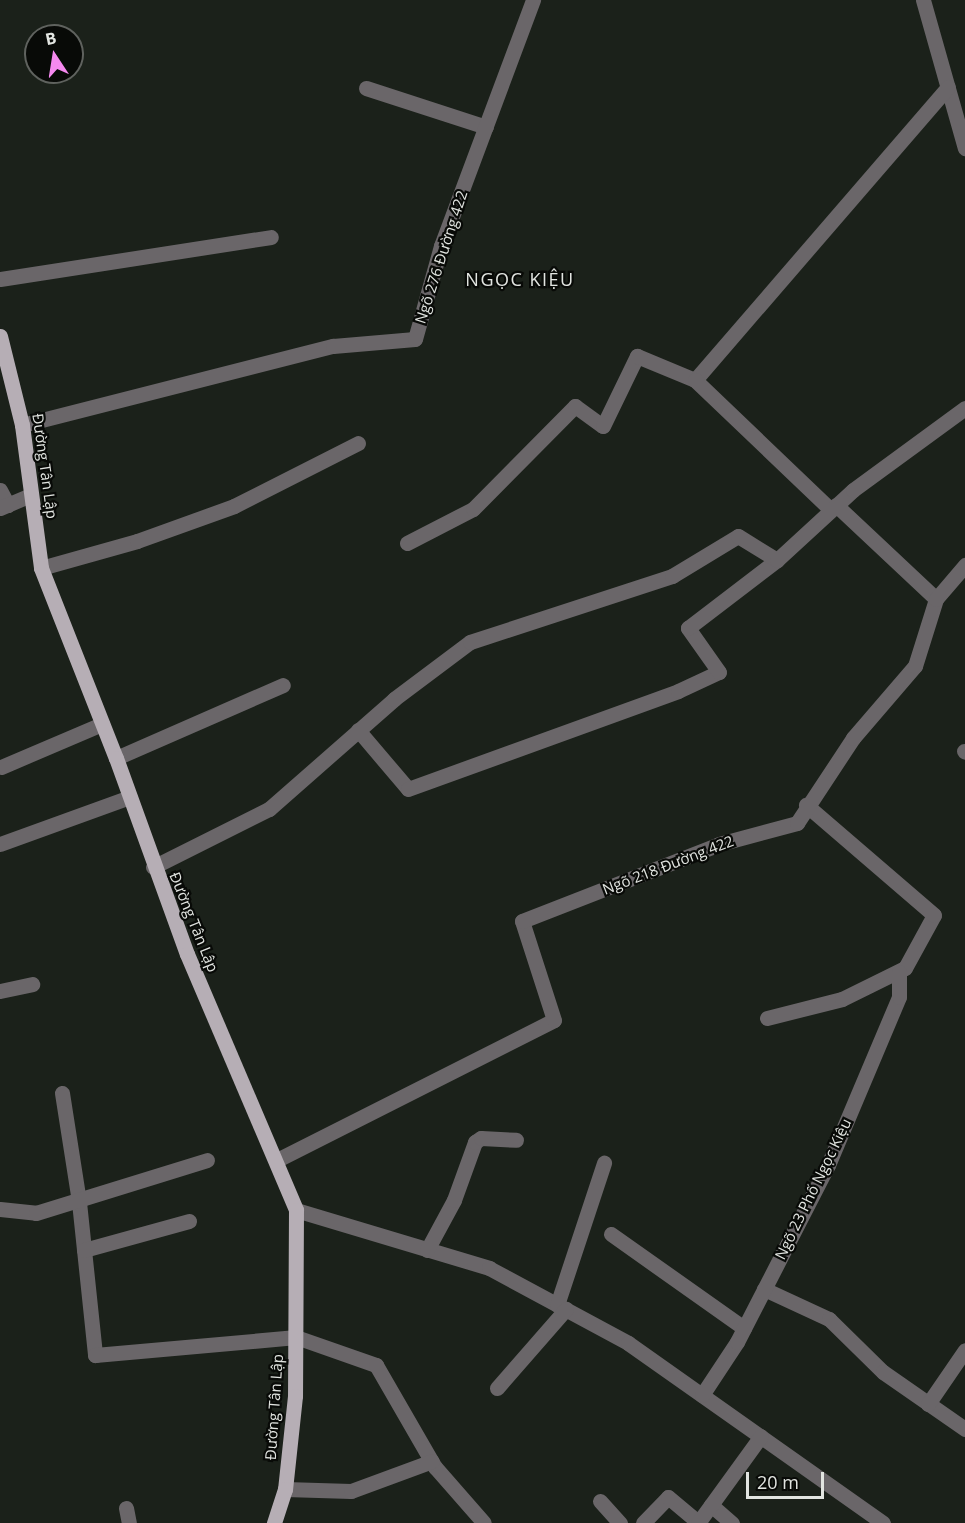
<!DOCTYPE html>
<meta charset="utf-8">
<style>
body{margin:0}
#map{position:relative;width:965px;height:1523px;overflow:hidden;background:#1b211a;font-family:"Open Sans",sans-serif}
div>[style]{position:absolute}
.minor>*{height:15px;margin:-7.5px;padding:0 7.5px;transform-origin:7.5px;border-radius:7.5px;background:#6a6669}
.major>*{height:15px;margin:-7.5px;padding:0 7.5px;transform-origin:7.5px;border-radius:7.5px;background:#b6aeb5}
span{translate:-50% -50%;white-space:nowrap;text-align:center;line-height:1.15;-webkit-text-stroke:4.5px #080a07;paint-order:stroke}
.street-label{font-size:15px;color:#e2e5e1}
.quarter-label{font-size:18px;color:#e2e5e1;letter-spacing:1.5px}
.north{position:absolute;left:24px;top:24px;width:60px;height:60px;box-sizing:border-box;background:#080a07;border:2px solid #5f625e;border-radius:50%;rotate:348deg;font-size:16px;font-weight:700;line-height:24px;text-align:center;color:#e2e5e1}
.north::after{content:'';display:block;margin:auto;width:21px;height:27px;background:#f589ef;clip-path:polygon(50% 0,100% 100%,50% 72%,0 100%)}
.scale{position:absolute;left:746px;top:1472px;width:78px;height:27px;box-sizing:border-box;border:3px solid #e2e5e1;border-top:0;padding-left:8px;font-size:18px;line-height:21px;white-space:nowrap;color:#e2e5e1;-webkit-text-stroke:4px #080a07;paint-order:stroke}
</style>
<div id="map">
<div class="minor">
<i style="left:923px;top:0;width:154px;rotate:74.2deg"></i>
<i style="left:366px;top:88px;width:126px;rotate:18deg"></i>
<i style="left:0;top:279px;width:274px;rotate:-8.8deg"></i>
<i style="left:695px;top:380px;width:387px;rotate:-49.2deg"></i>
<i style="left:22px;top:425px;width:321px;rotate:-14.3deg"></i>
<i style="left:333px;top:346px;width:82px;rotate:-4.9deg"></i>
<i style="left:415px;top:339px;width:97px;rotate:-74.4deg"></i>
<i style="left:441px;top:246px;width:263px;rotate:-69.5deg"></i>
<i style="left:0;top:490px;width:17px;rotate:62deg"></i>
<i style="left:836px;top:505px;width:137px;rotate:43.2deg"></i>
<i style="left:0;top:508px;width:33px;rotate:-23deg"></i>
<i style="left:407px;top:543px;width:74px;rotate:-27.3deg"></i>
<i style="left:473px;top:509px;width:145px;rotate:-45.3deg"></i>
<i style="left:575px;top:406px;width:34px;rotate:36deg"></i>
<i style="left:603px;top:426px;width:78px;rotate:-64.1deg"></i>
<i style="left:637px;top:356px;width:63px;rotate:22.5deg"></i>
<i style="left:695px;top:380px;width:188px;rotate:43.7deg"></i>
<i style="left:41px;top:568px;width:100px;rotate:-15.7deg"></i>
<i style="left:137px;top:541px;width:103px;rotate:-19.8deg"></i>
<i style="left:234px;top:506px;width:139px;rotate:-26.9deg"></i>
<i style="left:358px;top:730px;width:77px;rotate:49.7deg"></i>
<i style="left:408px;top:789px;width:287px;rotate:-19.9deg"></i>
<i style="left:678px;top:691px;width:45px;rotate:-24.9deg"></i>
<i style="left:719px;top:672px;width:54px;rotate:-125.2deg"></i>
<i style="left:688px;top:628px;width:112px;rotate:-37.4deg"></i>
<i style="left:964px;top:751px;width:1px;rotate:45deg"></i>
<i style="left:116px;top:758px;width:182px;rotate:-23.6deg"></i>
<i style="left:1px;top:767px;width:110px;rotate:-23.1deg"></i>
<i style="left:0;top:844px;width:138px;rotate:-19.9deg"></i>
<i style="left:153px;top:867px;width:130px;rotate:-26.6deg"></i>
<i style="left:269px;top:809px;width:167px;rotate:-41.3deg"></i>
<i style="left:394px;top:699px;width:95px;rotate:-36.9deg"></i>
<i style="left:470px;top:642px;width:213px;rotate:-18.1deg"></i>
<i style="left:672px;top:576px;width:77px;rotate:-31.2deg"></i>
<i style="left:738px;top:536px;width:46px;rotate:31.6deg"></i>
<i style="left:777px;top:560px;width:103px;rotate:-42.6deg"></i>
<i style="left:853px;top:490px;width:139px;rotate:-36.2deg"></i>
<i style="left:0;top:991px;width:33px;rotate:-12deg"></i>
<i style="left:767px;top:1018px;width:77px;rotate:-14.2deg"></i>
<i style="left:842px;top:999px;width:70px;rotate:-26.2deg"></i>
<i style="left:905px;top:968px;width:60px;rotate:-61.3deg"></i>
<i style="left:934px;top:915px;width:169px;rotate:-139.3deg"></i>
<i style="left:62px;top:1093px;width:110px;rotate:81.1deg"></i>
<i style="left:79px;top:1202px;width:154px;rotate:84deg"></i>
<i style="left:95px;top:1355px;width:202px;rotate:-5.1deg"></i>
<i style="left:296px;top:1337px;width:85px;rotate:19.3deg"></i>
<i style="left:376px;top:1365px;width:118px;rotate:60deg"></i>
<i style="left:435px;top:1467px;width:74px;rotate:48.8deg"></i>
<i style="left:277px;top:1160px;width:310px;rotate:-26.8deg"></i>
<i style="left:554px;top:1020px;width:104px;rotate:-107.9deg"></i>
<i style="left:522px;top:921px;width:212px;rotate:-21.3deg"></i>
<i style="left:719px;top:844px;width:81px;rotate:-15.1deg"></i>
<i style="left:797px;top:823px;width:102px;rotate:-56.6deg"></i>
<i style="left:853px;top:738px;width:95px;rotate:-49.3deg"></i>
<i style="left:915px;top:666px;width:70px;rotate:-72.6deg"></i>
<i style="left:936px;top:599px;width:45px;rotate:-49.5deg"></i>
<i style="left:0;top:1209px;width:36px;rotate:6deg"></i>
<i style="left:36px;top:1213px;width:179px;rotate:-17.2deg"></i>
<i style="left:296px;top:1210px;width:202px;rotate:16.7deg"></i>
<i style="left:489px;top:1268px;width:158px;rotate:28.3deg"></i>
<i style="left:628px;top:1343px;width:312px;rotate:35.2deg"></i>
<i style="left:611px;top:1234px;width:163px;rotate:35.3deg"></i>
<i style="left:84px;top:1250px;width:109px;rotate:-15.4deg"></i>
<i style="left:427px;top:1250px;width:57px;rotate:-61.6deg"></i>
<i style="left:454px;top:1200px;width:62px;rotate:-70.1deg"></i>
<i style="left:475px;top:1142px;width:7px;rotate:-34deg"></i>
<i style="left:481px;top:1138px;width:35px;rotate:3deg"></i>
<i style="left:764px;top:1289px;width:72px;rotate:24.8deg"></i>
<i style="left:829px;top:1319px;width:76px;rotate:44.5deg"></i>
<i style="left:883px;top:1372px;width:100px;rotate:34.8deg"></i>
<i style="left:557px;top:1305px;width:150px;rotate:-71.7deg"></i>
<i style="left:497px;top:1388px;width:105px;rotate:-48.9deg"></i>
<i style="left:702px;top:1395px;width:64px;rotate:-56.6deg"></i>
<i style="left:737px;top:1342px;width:199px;rotate:-62.8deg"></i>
<i style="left:828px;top:1165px;width:182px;rotate:-67.1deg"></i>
<i style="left:899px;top:997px;width:25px;rotate:-90deg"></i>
<i style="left:928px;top:1404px;width:65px;rotate:-55.6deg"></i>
<i style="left:285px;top:1489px;width:66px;rotate:1.7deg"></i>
<i style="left:351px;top:1491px;width:86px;rotate:-20.3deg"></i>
<i style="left:600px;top:1501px;width:30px;rotate:48deg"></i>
<i style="left:711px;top:1505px;width:28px;rotate:41deg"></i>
<i style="left:126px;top:1508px;width:15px;rotate:79deg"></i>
<i style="left:643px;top:1523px;width:36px;rotate:-46deg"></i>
<i style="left:668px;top:1497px;width:39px;rotate:40deg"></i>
<i style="left:698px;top:1523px;width:107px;rotate:-54.1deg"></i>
</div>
<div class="major">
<i style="left:0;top:336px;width:92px;rotate:76.1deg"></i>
<i style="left:22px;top:425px;width:144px;rotate:82.4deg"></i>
<i style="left:41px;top:568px;width:204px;rotate:68.5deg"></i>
<i style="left:116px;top:758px;width:208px;rotate:70.1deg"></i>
<i style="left:187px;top:954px;width:278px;rotate:66.9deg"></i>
<i style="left:296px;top:1210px;width:186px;rotate:90.3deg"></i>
<i style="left:295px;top:1396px;width:94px;rotate:96.1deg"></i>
<i style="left:285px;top:1489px;width:36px;rotate:108deg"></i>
</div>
<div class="street-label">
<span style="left:441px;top:257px;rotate:-72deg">Ngõ 276 Đường 422</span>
<span style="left:45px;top:466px;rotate:82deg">Đường Tân Lập</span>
<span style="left:668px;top:865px;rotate:-21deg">Ngõ 218 Đường 422</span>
<span style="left:194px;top:922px;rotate:68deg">Đường Tân Lập</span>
<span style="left:813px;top:1189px;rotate:-64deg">Ngõ 23 Phố Ngọc Kiệu</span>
<span style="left:274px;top:1407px;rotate:-86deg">Đường Tân Lập</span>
</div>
<div class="quarter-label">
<span style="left:520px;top:279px">NGỌC KIỆU</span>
</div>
<div class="north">B</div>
<div class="scale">20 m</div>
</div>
